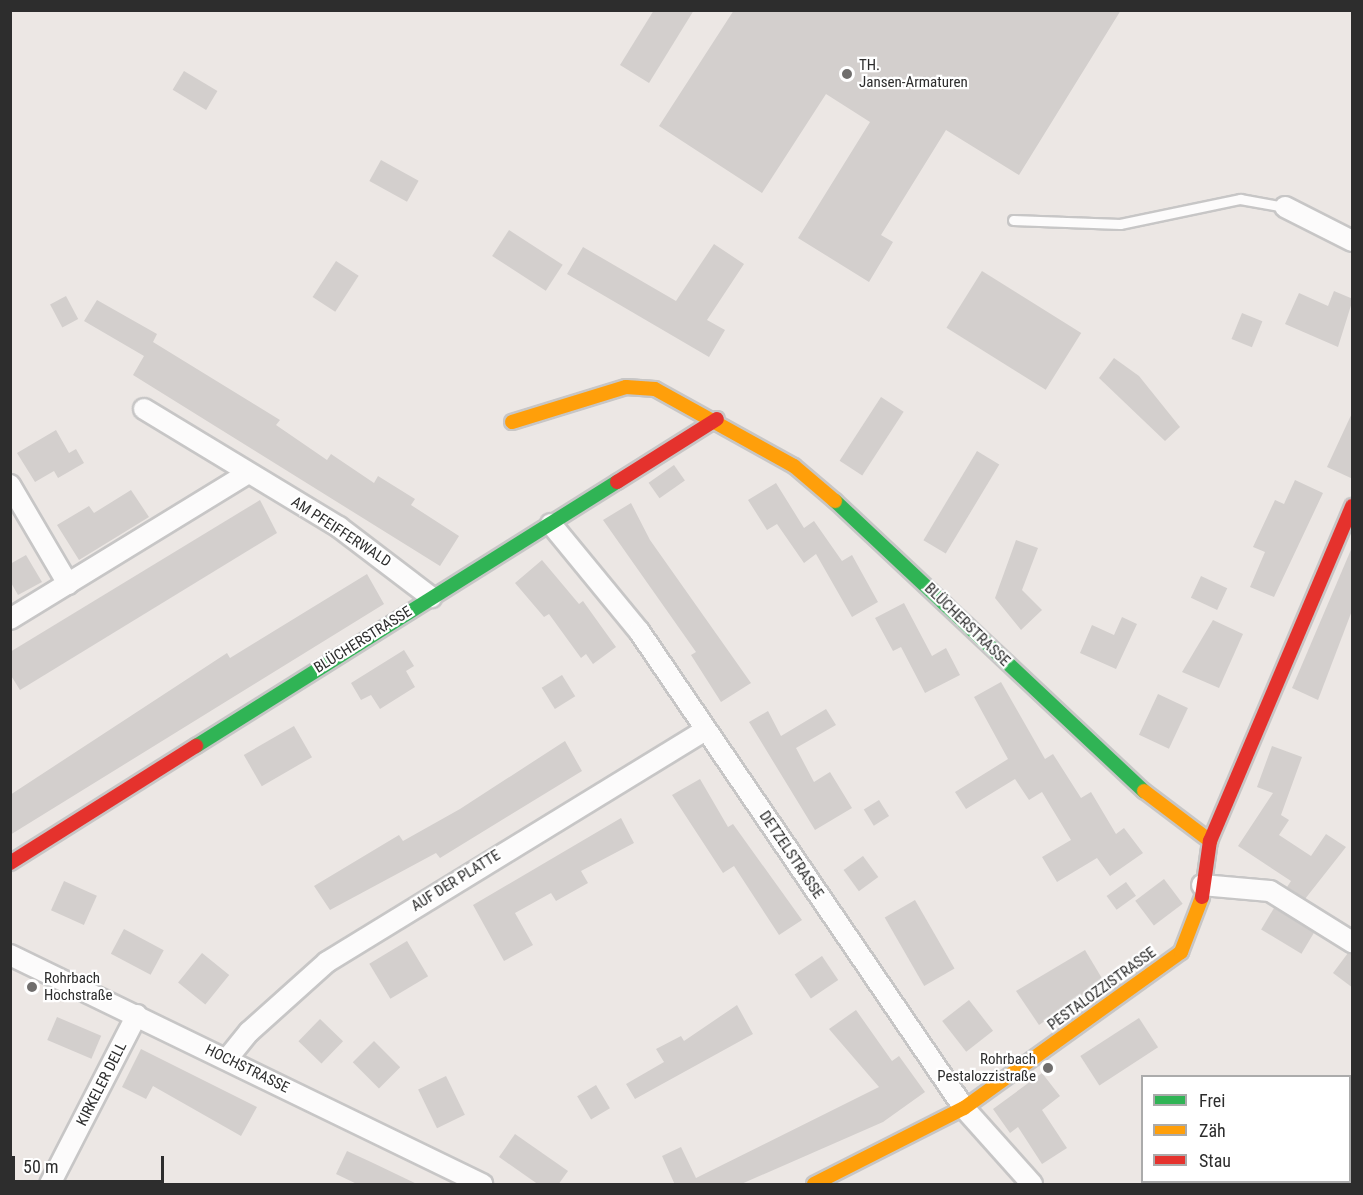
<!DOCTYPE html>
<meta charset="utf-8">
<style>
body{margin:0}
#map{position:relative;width:1363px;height:1195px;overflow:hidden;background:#ece7e4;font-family:"Roboto Condensed",sans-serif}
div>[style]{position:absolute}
.building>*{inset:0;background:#d3cfcd;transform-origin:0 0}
.roads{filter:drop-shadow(2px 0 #c7c6c6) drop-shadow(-2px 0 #c7c6c6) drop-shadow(0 2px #c7c6c6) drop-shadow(0 -2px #c7c6c6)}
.lane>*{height:9px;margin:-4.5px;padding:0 4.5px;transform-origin:4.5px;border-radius:4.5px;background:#fcfbfb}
.street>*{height:20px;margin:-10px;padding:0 10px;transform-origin:10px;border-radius:10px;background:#fcfbfb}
.fast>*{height:14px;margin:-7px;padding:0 7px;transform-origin:7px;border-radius:7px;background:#30b455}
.slow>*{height:14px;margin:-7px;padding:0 7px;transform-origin:7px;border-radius:7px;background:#ff9f0a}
.jam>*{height:14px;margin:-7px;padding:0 7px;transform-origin:7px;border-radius:7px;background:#e5322d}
.dots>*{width:16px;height:16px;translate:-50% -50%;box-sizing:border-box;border:3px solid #fff;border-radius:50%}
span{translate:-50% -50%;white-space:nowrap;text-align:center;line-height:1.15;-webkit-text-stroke:4.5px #fff;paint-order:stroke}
.poi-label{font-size:15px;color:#2d2d2d}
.left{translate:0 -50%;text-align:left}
.right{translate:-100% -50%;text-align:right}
.street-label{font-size:15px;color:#2d2d2d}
.frame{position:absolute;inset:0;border:12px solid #2d2d2d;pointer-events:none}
.legend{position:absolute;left:1141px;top:1075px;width:210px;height:108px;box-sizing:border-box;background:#fff;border:2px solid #ababab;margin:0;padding:8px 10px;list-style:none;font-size:18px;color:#2d2d2d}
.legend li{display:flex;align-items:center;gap:12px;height:30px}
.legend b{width:30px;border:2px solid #ababab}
.scale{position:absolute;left:12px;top:1156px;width:152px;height:27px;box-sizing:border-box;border:3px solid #2d2d2d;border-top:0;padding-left:8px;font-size:18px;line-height:21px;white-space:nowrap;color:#2d2d2d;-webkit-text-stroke:4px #fff;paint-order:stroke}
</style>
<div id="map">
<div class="building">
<i style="clip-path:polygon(654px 10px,694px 10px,649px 83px,620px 65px)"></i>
<i style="clip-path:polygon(734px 10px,1121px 10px,1019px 175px,946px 130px,881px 235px,893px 242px,869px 282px,798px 238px,870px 122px,826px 94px,762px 193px,659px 126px)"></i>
<i style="left:184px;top:71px;width:39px;height:22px;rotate:31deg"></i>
<i style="left:381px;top:160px;width:43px;height:24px;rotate:29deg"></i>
<i style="left:509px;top:230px;width:64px;height:31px;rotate:33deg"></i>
<i style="clip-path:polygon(714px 244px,744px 264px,707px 320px,725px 330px,709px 357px,567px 274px,583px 247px,676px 301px)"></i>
<i style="left:336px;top:261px;width:27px;height:43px;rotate:33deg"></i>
<i style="left:982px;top:271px;width:117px;height:67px;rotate:32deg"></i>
<i style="clip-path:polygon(1334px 291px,1353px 299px,1338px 347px,1285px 324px,1299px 293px,1328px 306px)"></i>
<i style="left:66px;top:296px;width:26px;height:18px;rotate:62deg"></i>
<i style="clip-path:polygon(97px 300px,157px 334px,153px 342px,280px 420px,276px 425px,327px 460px,331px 454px,374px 483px,378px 476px,415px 499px,411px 505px,459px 536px,440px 566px,133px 375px,144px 356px,84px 321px)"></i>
<i style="left:1242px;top:313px;width:22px;height:28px;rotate:22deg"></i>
<i style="clip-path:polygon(1114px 358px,1139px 376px,1180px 427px,1165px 441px,1099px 378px)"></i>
<i style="left:881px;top:397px;width:27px;height:76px;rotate:33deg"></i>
<i style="clip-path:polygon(1353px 411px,1353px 479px,1327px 467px)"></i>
<i style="clip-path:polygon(56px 430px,69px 453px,76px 449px,84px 463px,58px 478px,54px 471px,35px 482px,17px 453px)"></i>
<i style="left:977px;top:451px;width:26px;height:104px;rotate:31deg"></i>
<i style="left:674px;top:465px;width:19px;height:31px;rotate:55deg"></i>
<i style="clip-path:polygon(1295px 480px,1323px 493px,1274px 597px,1250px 587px,1265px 552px,1253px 547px,1275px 500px,1284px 504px)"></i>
<i style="clip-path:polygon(776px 483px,804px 528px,814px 521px,842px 561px,852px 555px,878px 602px,852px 617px,816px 554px,804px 563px,777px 524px,767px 530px,748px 500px)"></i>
<i style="clip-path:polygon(131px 490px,149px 517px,79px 560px,57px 525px,89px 506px,94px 513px)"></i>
<i style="clip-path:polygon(260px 500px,277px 533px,20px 690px,10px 674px,10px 652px)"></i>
<i style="clip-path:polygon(631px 503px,650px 540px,751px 683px,721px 702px,691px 655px,696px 652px,603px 520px)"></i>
<i style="clip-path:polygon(1016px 540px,1038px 548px,1022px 590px,1042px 610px,1021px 630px,995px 598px)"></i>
<i style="clip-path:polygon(1353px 545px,1353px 608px,1318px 700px,1292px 688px)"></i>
<i style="clip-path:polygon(26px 555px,42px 582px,18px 595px,10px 581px,10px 564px)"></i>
<i style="clip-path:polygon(542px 560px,579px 604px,583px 601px,616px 647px,593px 664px,586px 654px,581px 658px,549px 614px,544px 617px,515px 583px)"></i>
<i style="clip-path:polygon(367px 574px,384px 604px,10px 835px,10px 795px,227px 653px,230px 658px)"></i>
<i style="left:1201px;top:576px;width:29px;height:24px;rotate:25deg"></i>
<i style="clip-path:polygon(904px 603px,932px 656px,946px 648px,960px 675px,925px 693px,901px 647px,893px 651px,875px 618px)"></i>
<i style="clip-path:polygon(1122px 617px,1137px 624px,1116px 669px,1080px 653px,1092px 625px,1114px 635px)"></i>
<i style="clip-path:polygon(1213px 620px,1243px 634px,1219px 688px,1182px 672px)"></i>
<i style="clip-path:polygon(404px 650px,414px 666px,406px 671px,415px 687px,380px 709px,371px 695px,361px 700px,351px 683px)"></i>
<i style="left:562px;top:675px;width:25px;height:24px;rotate:58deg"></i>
<i style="clip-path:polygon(1001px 682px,1045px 759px,1053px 754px,1081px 798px,1091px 792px,1116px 834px,1124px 828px,1143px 853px,1110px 876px,1097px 858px,1057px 882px,1042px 857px,1071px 840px,1042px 792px,1029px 800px,1015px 779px,966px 809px,955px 792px,1008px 759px,974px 697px)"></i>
<i style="left:1158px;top:694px;width:33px;height:45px;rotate:25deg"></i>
<i style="clip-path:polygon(826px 709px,836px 725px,796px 748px,814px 782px,830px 772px,852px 808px,815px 830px,749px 722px,768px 711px,781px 736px)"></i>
<i style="left:294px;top:726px;width:36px;height:58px;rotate:60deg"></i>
<i style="clip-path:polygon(565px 741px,582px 771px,440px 858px,436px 853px,330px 910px,314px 886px,399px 835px,403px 841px,460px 809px)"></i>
<i style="clip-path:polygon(1272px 746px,1302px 757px,1281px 815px,1289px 820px,1279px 835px,1311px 856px,1326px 834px,1346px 847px,1305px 899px,1287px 887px,1291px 881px,1238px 846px,1273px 793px,1257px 787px)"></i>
<i style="clip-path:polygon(700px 779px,728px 827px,733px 824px,802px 920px,779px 935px,734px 866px,723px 873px,672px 795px)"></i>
<i style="left:879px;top:800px;width:19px;height:18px;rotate:58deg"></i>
<i style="clip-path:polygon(621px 818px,634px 843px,581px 871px,588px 883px,556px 901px,551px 893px,515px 913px,533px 945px,504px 961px,473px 905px)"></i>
<i style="left:863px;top:856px;width:26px;height:24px;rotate:54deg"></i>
<i style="left:1164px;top:879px;width:31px;height:36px;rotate:53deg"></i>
<i style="left:64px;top:881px;width:36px;height:32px;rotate:24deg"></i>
<i style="left:1126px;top:882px;width:17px;height:24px;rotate:54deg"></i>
<i style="left:915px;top:900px;width:79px;height:35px;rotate:60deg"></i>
<i style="left:1274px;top:908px;width:47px;height:25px;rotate:31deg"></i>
<i style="left:124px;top:929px;width:45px;height:28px;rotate:28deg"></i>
<i style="left:407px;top:941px;width:41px;height:44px;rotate:59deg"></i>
<i style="clip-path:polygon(1085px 950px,1103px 980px,1039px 1025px,1016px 991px)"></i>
<i style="left:202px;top:953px;width:35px;height:38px;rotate:39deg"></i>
<i style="clip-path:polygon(1348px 953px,1353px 954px,1353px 988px,1333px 973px)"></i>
<i style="left:822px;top:956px;width:29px;height:33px;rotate:56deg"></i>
<i style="left:969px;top:1000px;width:39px;height:34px;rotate:52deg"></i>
<i style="clip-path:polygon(737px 1005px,753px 1034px,635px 1099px,626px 1084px,664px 1062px,656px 1049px,681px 1036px,684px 1041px)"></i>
<i style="clip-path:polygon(856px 1010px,892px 1061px,899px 1056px,925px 1092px,883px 1122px,739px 1185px,675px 1185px,662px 1156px,681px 1147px,696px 1178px,879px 1087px,829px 1029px)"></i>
<i style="left:57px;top:1017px;width:48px;height:25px;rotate:23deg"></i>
<i style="left:1139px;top:1018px;width:35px;height:70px;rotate:57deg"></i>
<i style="left:320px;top:1019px;width:32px;height:31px;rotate:44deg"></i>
<i style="left:374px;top:1041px;width:37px;height:30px;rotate:45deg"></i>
<i style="clip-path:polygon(141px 1049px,257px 1107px,241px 1136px,153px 1086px,146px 1099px,122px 1087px)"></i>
<i style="clip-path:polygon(1042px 1073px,1060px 1096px,1042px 1110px,1067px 1148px,1042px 1164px,1018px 1127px,1010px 1133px,993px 1109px)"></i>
<i style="left:446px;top:1076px;width:43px;height:31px;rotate:64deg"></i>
<i style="left:596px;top:1085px;width:27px;height:22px;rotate:59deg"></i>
<i style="clip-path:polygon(515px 1134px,568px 1171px,558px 1185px,539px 1185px,499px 1157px)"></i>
<i style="clip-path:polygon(347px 1151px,371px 1162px,419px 1185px,359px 1185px,336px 1174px)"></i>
</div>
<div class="roads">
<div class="lane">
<i style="left:1013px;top:220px;width:107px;rotate:2.1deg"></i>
<i style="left:1120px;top:224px;width:123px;rotate:-11.8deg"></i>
<i style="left:1240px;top:199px;width:46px;rotate:10.1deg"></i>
</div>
<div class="street">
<i style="left:1285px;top:207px;width:75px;rotate:26.9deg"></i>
<i style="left:144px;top:409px;width:228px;rotate:31.2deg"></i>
<i style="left:339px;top:527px;width:116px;rotate:37.3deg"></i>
<i style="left:10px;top:485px;width:115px;rotate:59.6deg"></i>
<i style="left:551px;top:524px;width:139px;rotate:50.6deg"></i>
<i style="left:639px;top:631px;width:577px;rotate:55.73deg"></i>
<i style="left:964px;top:1108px;width:102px;rotate:48.2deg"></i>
<i style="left:10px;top:619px;width:278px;rotate:-31.5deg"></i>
<i style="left:1202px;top:885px;width:68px;rotate:5deg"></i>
<i style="left:1270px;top:891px;width:97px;rotate:31.9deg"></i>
<i style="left:10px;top:955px;width:525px;rotate:25.88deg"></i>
<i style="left:227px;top:1059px;width:35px;rotate:-51deg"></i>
<i style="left:249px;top:1032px;width:105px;rotate:-41.9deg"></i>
<i style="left:327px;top:962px;width:444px;rotate:-31.5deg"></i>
<i style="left:50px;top:1184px;width:190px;rotate:-62.8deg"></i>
</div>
<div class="fast">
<i style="left:835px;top:501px;width:424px;rotate:43.2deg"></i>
<i style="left:196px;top:746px;width:497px;rotate:-32.1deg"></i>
</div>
<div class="slow">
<i style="left:512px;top:422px;width:119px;rotate:-17.1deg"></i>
<i style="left:626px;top:387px;width:29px;rotate:4deg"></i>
<i style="left:655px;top:389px;width:159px;rotate:29deg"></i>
<i style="left:794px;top:466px;width:54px;rotate:40.5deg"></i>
<i style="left:1144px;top:791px;width:83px;rotate:37.1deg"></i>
<i style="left:814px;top:1184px;width:168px;rotate:-26.9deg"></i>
<i style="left:964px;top:1108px;width:267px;rotate:-35.7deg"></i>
<i style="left:1181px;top:952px;width:59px;rotate:-69.1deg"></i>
</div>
<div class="jam">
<i style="left:617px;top:482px;width:118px;rotate:-32.2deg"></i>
<i style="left:10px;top:863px;width:220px;rotate:-32.2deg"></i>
<i style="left:1202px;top:897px;width:57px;rotate:-81.9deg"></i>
<i style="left:1210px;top:841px;width:364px;rotate:-67deg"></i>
</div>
</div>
<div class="dots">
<i style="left:847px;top:74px;background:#706e6d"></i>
<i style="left:32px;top:987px;background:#706e6d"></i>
<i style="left:1048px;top:1068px;background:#706e6d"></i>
</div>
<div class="poi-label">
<span class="left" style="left:859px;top:74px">TH.<br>Jansen-Armaturen</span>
<span class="left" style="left:44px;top:987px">Rohrbach<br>Hochstraße</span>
<span class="right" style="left:1036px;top:1068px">Rohrbach<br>Pestalozzistraße</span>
</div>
<div class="street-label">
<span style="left:341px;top:532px;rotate:33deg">AM PFEIFFERWALD</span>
<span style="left:967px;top:625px;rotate:44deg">BLÜCHERSTRASSE</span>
<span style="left:363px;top:640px;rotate:-32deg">BLÜCHERSTRASSE</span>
<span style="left:791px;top:855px;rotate:56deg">DETZELSTRASSE</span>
<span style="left:456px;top:881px;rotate:-32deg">AUF DER PLATTE</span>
<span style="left:1102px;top:989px;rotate:-36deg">PESTALOZZISTRASSE</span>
<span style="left:247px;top:1069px;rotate:26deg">HOCHSTRASSE</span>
<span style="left:102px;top:1084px;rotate:-63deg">KIRKELER DELL</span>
</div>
<div class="frame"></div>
<ul class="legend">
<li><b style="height:8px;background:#30b455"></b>Frei</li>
<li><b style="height:8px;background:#ff9f0a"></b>Zäh</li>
<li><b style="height:8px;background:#e5322d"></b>Stau</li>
</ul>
<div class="scale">50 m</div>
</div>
